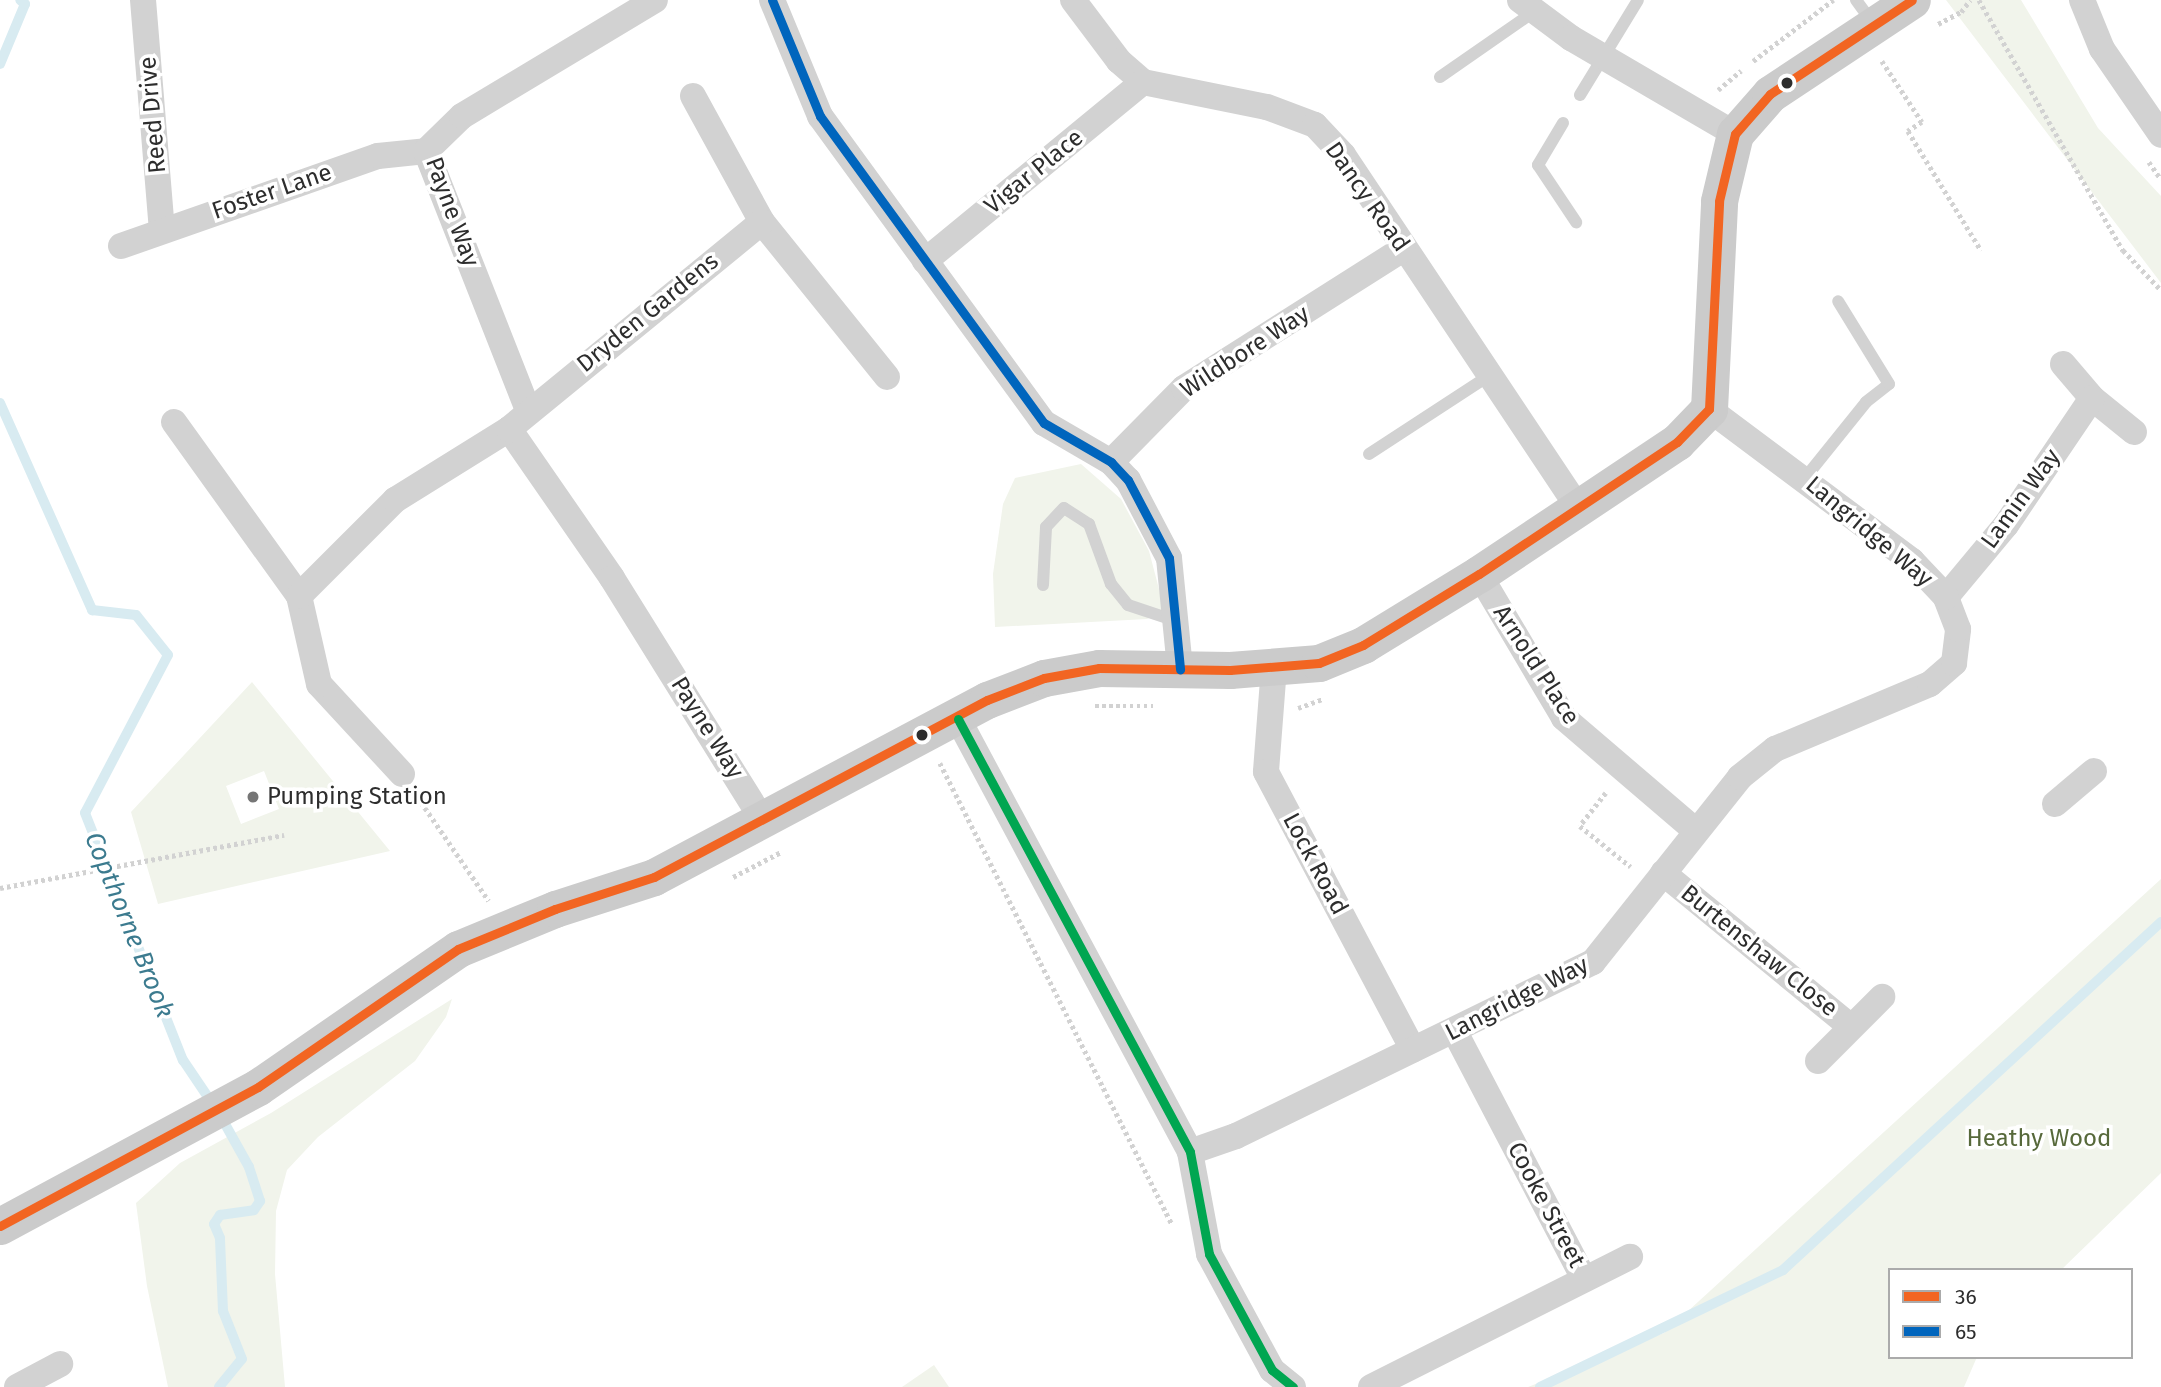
<!DOCTYPE html>
<style>
body{margin:0}
#map{position:relative;width:2161px;height:1387px;overflow:hidden;background:#fff;font-family:"Fira Sans",sans-serif}
div>[style]{position:absolute}
.green>*{inset:0;background:#f1f4eb}
.stream>*{height:10px;margin:-5px;padding:0 5px;transform-origin:5px;border-radius:5px;background:#d8ebf1}
.path>*{height:4.5px;margin-top:-2.25px;transform-origin:0;background:repeating-linear-gradient(90deg,#d2d2d2 0 3.5px,transparent 0 7px)}
.lane>*{height:12px;margin:-6px;padding:0 6px;transform-origin:6px;border-radius:6px;background:#d2d2d2}
.street>*{height:26px;margin:-13px;padding:0 13px;transform-origin:13px;border-radius:13px;background:#d2d2d2}
.secondary>*{height:37px;margin:-18.5px;padding:0 18.5px;transform-origin:18.5px;border-radius:18.5px;background:#cbcbcb}
.bus-1>*{height:9px;margin:-4.5px;padding:0 4.5px;transform-origin:4.5px;border-radius:4.5px;background:#f26522}
.bus-2>*{height:9px;margin:-4.5px;padding:0 4.5px;transform-origin:4.5px;border-radius:4.5px;background:#0065bd}
.bus-3>*{height:9px;margin:-4.5px;padding:0 4.5px;transform-origin:4.5px;border-radius:4.5px;background:#00a651}
.dots>*{width:19px;height:19px;translate:-50% -50%;box-sizing:border-box;border:4px solid #fff;border-radius:50%}
span{translate:-50% -50%;white-space:nowrap;text-align:center;line-height:1.15;-webkit-text-stroke:7px #fff;paint-order:stroke}
.street-label{font-size:24px;color:#2d2d2d}
.poi-label{font-size:24px;color:#2d2d2d}
.left{translate:0 -50%;text-align:left}
.park-label{font-size:24px;color:#57693b}
.water-label{font-size:26px;color:#3c7b8f;font-style:italic}
.legend{position:absolute;left:1888px;top:1268px;width:245px;height:91px;box-sizing:border-box;background:#fff;border:2px solid #ababab;margin:0;padding:9px 12px;list-style:none;font-size:21px;color:#2d2d2d}
.legend li{display:flex;align-items:center;gap:14px;height:35px}
.legend b{width:35px;border:2px solid #ababab}
</style>
<div id="map">
<div class="green">
<i style="clip-path:polygon(1946px 0,2021px 0,2098px 128px,2161px 196px,2161px 283px)"></i>
<i style="clip-path:polygon(1081px 464px,1121px 499px,1149px 551px,1165px 612px,1147px 619px,995px 627px,993px 574px,1003px 504px,1015px 478px)"></i>
<i style="clip-path:polygon(evenodd,252px 682px,390px 851px,158px 904px,131px 812px,252px 682px,264px 771px,279px 809px,241px 824px,226px 786px,264px 771px)"></i>
<i style="clip-path:polygon(2161px 879px,2161px 1173px,2061px 1270px,1890px 1270px,1890px 1357px,1977px 1357px,1964px 1387px,1528px 1387px,1664px 1333px)"></i>
<i style="clip-path:polygon(452px 999px,446px 1017px,415px 1061px,318px 1137px,287px 1170px,276px 1211px,275px 1274px,285px 1387px,168px 1387px,147px 1286px,136px 1203px,180px 1163px,271px 1113px)"></i>
<i style="clip-path:polygon(934px 1365px,949px 1387px,902px 1387px)"></i>
</div>
<div class="stream">
<i style="left:0;top:64px;width:65px;rotate:-67.4deg"></i>
<i style="left:25px;top:4px;width:6px;rotate:-141deg"></i>
<i style="left:0;top:403px;width:227px;rotate:66deg"></i>
<i style="left:92px;top:610px;width:44px;rotate:6.5deg"></i>
<i style="left:136px;top:615px;width:51px;rotate:51.3deg"></i>
<i style="left:168px;top:655px;width:178px;rotate:117.7deg"></i>
<i style="left:85px;top:813px;width:266px;rotate:68.4deg"></i>
<i style="left:183px;top:1060px;width:52px;rotate:56deg"></i>
<i style="left:219px;top:1387px;width:36px;rotate:-51deg"></i>
<i style="left:242px;top:1359px;width:52px;rotate:-111.6deg"></i>
<i style="left:223px;top:1311px;width:73px;rotate:-92.4deg"></i>
<i style="left:220px;top:1238px;width:15px;rotate:-113deg"></i>
<i style="left:214px;top:1224px;width:11px;rotate:-56deg"></i>
<i style="left:220px;top:1215px;width:34px;rotate:-8deg"></i>
<i style="left:254px;top:1210px;width:11px;rotate:-56deg"></i>
<i style="left:260px;top:1201px;width:36px;rotate:-108deg"></i>
<i style="left:249px;top:1167px;width:60px;rotate:-119.1deg"></i>
<i style="left:1540px;top:1387px;width:270px;rotate:-25.7deg"></i>
<i style="left:1783px;top:1270px;width:514px;rotate:-42.63deg"></i>
</div>
<div class="path">
<i style="left:1979px;top:0;width:289px;rotate:60.1deg"></i>
<i style="left:2123px;top:250px;width:55px;rotate:46.5deg"></i>
<i style="left:1938px;top:24px;width:26px;rotate:-28deg"></i>
<i style="left:1961px;top:12px;width:15px;rotate:-53deg"></i>
<i style="left:1753px;top:61px;width:101px;rotate:-37.3deg"></i>
<i style="left:1882px;top:61px;width:73px;rotate:56.7deg"></i>
<i style="left:1922px;top:122px;width:17px;rotate:147deg"></i>
<i style="left:1908px;top:131px;width:140px;rotate:58.5deg"></i>
<i style="left:1718px;top:90px;width:30px;rotate:-40deg"></i>
<i style="left:2149px;top:162px;width:21px;rotate:55deg"></i>
<i style="left:1095px;top:706px;width:58px"></i>
<i style="left:1298px;top:708px;width:27px;rotate:-20deg"></i>
<i style="left:940px;top:763px;width:516px;rotate:63.29deg"></i>
<i style="left:1606px;top:793px;width:42px;rotate:128.2deg"></i>
<i style="left:1580px;top:826px;width:65px;rotate:38.8deg"></i>
<i style="left:417px;top:796px;width:127px;rotate:55.6deg"></i>
<i style="left:733px;top:877px;width:54px;rotate:-27.5deg"></i>
<i style="left:0;top:888px;width:289px;rotate:-10.6deg"></i>
</div>
<div class="lane">
<i style="left:1856px;top:0;width:27px;rotate:54deg"></i>
<i style="left:1440px;top:77px;width:112px;rotate:-34.8deg"></i>
<i style="left:1580px;top:95px;width:111px;rotate:-58.6deg"></i>
<i style="left:1563px;top:123px;width:49px;rotate:120.8deg"></i>
<i style="left:1538px;top:165px;width:69px;rotate:56.3deg"></i>
<i style="left:1369px;top:454px;width:145px;rotate:-33.1deg"></i>
<i style="left:1805px;top:478px;width:97px;rotate:-51.2deg"></i>
<i style="left:1866px;top:402px;width:29px;rotate:-38deg"></i>
<i style="left:1889px;top:384px;width:97px;rotate:-121.6deg"></i>
<i style="left:1043px;top:585px;width:58px;rotate:-87deg"></i>
<i style="left:1046px;top:527px;width:26px;rotate:-47deg"></i>
<i style="left:1064px;top:508px;width:30px;rotate:33deg"></i>
<i style="left:1089px;top:524px;width:64px;rotate:69.9deg"></i>
<i style="left:1111px;top:584px;width:27px;rotate:51deg"></i>
<i style="left:1128px;top:605px;width:51px;rotate:18.4deg"></i>
</div>
<div class="street">
<i style="left:143px;top:0;width:231px;rotate:85.3deg"></i>
<i style="left:772px;top:0;width:126px;rotate:67.5deg"></i>
<i style="left:820px;top:116px;width:380px;rotate:53.9deg"></i>
<i style="left:1044px;top:423px;width:78px;rotate:30.2deg"></i>
<i style="left:1111px;top:462px;width:25px;rotate:47deg"></i>
<i style="left:1128px;top:480px;width:88px;rotate:62.3deg"></i>
<i style="left:1169px;top:558px;width:112px;rotate:84.3deg"></i>
<i style="left:1073px;top:0;width:76px;rotate:53deg"></i>
<i style="left:1119px;top:61px;width:32px;rotate:41deg"></i>
<i style="left:1143px;top:82px;width:126px;rotate:11.4deg"></i>
<i style="left:1267px;top:107px;width:51px;rotate:20.6deg"></i>
<i style="left:1315px;top:125px;width:41px;rotate:47deg"></i>
<i style="left:1343px;top:155px;width:423px;rotate:56.3deg"></i>
<i style="left:1520px;top:0;width:64px;rotate:36.7deg"></i>
<i style="left:1571px;top:38px;width:190px;rotate:30.3deg"></i>
<i style="left:2082px;top:0;width:53px;rotate:67.8deg"></i>
<i style="left:2102px;top:49px;width:104px;rotate:55.5deg"></i>
<i style="left:693px;top:96px;width:144px;rotate:61.3deg"></i>
<i style="left:762px;top:222px;width:199px;rotate:51.1deg"></i>
<i style="left:121px;top:246px;width:272px;rotate:-19.3deg"></i>
<i style="left:378px;top:156px;width:48px;rotate:-5.9deg"></i>
<i style="left:925px;top:261px;width:282px;rotate:-39.4deg"></i>
<i style="left:2063px;top:364px;width:45px;rotate:49.5deg"></i>
<i style="left:2092px;top:398px;width:54px;rotate:39deg"></i>
<i style="left:528px;top:410px;width:278px;rotate:-111.5deg"></i>
<i style="left:426px;top:151px;width:50px;rotate:-44.2deg"></i>
<i style="left:462px;top:116px;width:225px;rotate:-31deg"></i>
<i style="left:174px;top:422px;width:214px;rotate:54.3deg"></i>
<i style="left:509px;top:429px;width:181px;rotate:55.3deg"></i>
<i style="left:612px;top:578px;width:284px;rotate:58.1deg"></i>
<i style="left:1111px;top:462px;width:104px;rotate:-45.4deg"></i>
<i style="left:1184px;top:388px;width:259px;rotate:-32.4deg"></i>
<i style="left:1479px;top:574px;width:167px;rotate:59.4deg"></i>
<i style="left:1564px;top:718px;width:174px;rotate:40.6deg"></i>
<i style="left:1946px;top:597px;width:94px;rotate:-50.2deg"></i>
<i style="left:2006px;top:525px;width:153px;rotate:-55.9deg"></i>
<i style="left:1274px;top:667px;width:105px;rotate:94.4deg"></i>
<i style="left:1266px;top:772px;width:314px;rotate:62.1deg"></i>
<i style="left:958px;top:719px;width:491px;rotate:61.8deg"></i>
<i style="left:1190px;top:1152px;width:104px;rotate:79.4deg"></i>
<i style="left:1209px;top:1254px;width:132px;rotate:61.5deg"></i>
<i style="left:1272px;top:1370px;width:27px;rotate:39deg"></i>
<i style="left:402px;top:774px;width:122px;rotate:-132.7deg"></i>
<i style="left:319px;top:684px;width:90px;rotate:-102.8deg"></i>
<i style="left:299px;top:596px;width:136px;rotate:-45deg"></i>
<i style="left:395px;top:500px;width:134px;rotate:-31.9deg"></i>
<i style="left:509px;top:429px;width:327px;rotate:-39.3deg"></i>
<i style="left:2055px;top:804px;width:51px;rotate:-40.2deg"></i>
<i style="left:1663px;top:873px;width:240px;rotate:39.3deg"></i>
<i style="left:1455px;top:1032px;width:279px;rotate:62.4deg"></i>
<i style="left:1818px;top:1061px;width:91px;rotate:-45deg"></i>
<i style="left:1190px;top:1152px;width:49px;rotate:-19.2deg"></i>
<i style="left:1236px;top:1136px;width:397px;rotate:-26deg"></i>
<i style="left:1593px;top:962px;width:236px;rotate:-51.5deg"></i>
<i style="left:1740px;top:777px;width:45px;rotate:-38.7deg"></i>
<i style="left:1775px;top:749px;width:168px;rotate:-22.8deg"></i>
<i style="left:1930px;top:684px;width:32px;rotate:-41deg"></i>
<i style="left:1954px;top:663px;width:34px;rotate:-83deg"></i>
<i style="left:1958px;top:629px;width:34px;rotate:-111deg"></i>
<i style="left:1946px;top:597px;width:50px;rotate:-133.4deg"></i>
<i style="left:1912px;top:561px;width:254px;rotate:-143.2deg"></i>
<i style="left:17px;top:1387px;width:49px;rotate:-28.1deg"></i>
<i style="left:1371px;top:1387px;width:290px;rotate:-26.7deg"></i>
</div>
<div class="secondary">
<i style="left:0;top:1226px;width:293px;rotate:-28.3deg"></i>
<i style="left:258px;top:1087px;width:243px;rotate:-34.6deg"></i>
<i style="left:458px;top:949px;width:105px;rotate:-22.4deg"></i>
<i style="left:555px;top:909px;width:104px;rotate:-17.9deg"></i>
<i style="left:654px;top:877px;width:377px;rotate:-28deg"></i>
<i style="left:987px;top:700px;width:61px;rotate:-21.1deg"></i>
<i style="left:1044px;top:678px;width:56px;rotate:-10.3deg"></i>
<i style="left:1099px;top:668px;width:131px;rotate:0.9deg"></i>
<i style="left:1230px;top:670px;width:89px;rotate:-4.5deg"></i>
<i style="left:1319px;top:663px;width:48px;rotate:-22.2deg"></i>
<i style="left:1363px;top:645px;width:136px;rotate:-31.5deg"></i>
<i style="left:1479px;top:574px;width:238px;rotate:-33.7deg"></i>
<i style="left:1677px;top:442px;width:46px;rotate:-45.9deg"></i>
<i style="left:1709px;top:409px;width:208px;rotate:-87.2deg"></i>
<i style="left:1719px;top:201px;width:69px;rotate:-76.6deg"></i>
<i style="left:1735px;top:134px;width:53px;rotate:-48.8deg"></i>
<i style="left:1770px;top:94px;width:170px;rotate:-33.5deg"></i>
</div>
<div class="bus-1">
<i style="left:0;top:1226px;width:293px;rotate:-28.3deg"></i>
<i style="left:258px;top:1087px;width:243px;rotate:-34.6deg"></i>
<i style="left:458px;top:949px;width:105px;rotate:-22.4deg"></i>
<i style="left:555px;top:909px;width:104px;rotate:-17.9deg"></i>
<i style="left:654px;top:877px;width:377px;rotate:-28deg"></i>
<i style="left:987px;top:700px;width:61px;rotate:-21.1deg"></i>
<i style="left:1044px;top:678px;width:56px;rotate:-10.3deg"></i>
<i style="left:1099px;top:668px;width:131px;rotate:0.9deg"></i>
<i style="left:1230px;top:670px;width:89px;rotate:-4.5deg"></i>
<i style="left:1319px;top:663px;width:48px;rotate:-22.2deg"></i>
<i style="left:1363px;top:645px;width:136px;rotate:-31.5deg"></i>
<i style="left:1479px;top:574px;width:238px;rotate:-33.7deg"></i>
<i style="left:1677px;top:442px;width:46px;rotate:-45.9deg"></i>
<i style="left:1709px;top:409px;width:208px;rotate:-87.2deg"></i>
<i style="left:1719px;top:201px;width:69px;rotate:-76.6deg"></i>
<i style="left:1735px;top:134px;width:53px;rotate:-48.8deg"></i>
<i style="left:1770px;top:94px;width:170px;rotate:-33.5deg"></i>
</div>
<div class="bus-2">
<i style="left:772px;top:0;width:126px;rotate:67.5deg"></i>
<i style="left:820px;top:116px;width:380px;rotate:53.9deg"></i>
<i style="left:1044px;top:423px;width:78px;rotate:30.2deg"></i>
<i style="left:1111px;top:462px;width:25px;rotate:47deg"></i>
<i style="left:1128px;top:480px;width:88px;rotate:62.3deg"></i>
<i style="left:1169px;top:558px;width:112px;rotate:84.3deg"></i>
</div>
<div class="bus-3">
<i style="left:958px;top:719px;width:491px;rotate:61.8deg"></i>
<i style="left:1190px;top:1152px;width:104px;rotate:79.4deg"></i>
<i style="left:1209px;top:1254px;width:132px;rotate:61.5deg"></i>
<i style="left:1272px;top:1370px;width:27px;rotate:39deg"></i>
</div>
<div class="dots">
<i style="left:1787px;top:83px;background:#2d2d2d"></i>
<i style="left:922px;top:735px;background:#2d2d2d"></i>
<i style="left:253px;top:797px;background:#767676"></i>
</div>
<div class="street-label">
<span style="left:153px;top:115px;rotate:-95deg">Reed Drive</span>
<span style="left:1034px;top:172px;rotate:-39deg">Vigar Place</span>
<span style="left:272px;top:192px;rotate:-19deg">Foster Lane</span>
<span style="left:1367px;top:197px;rotate:55deg">Dancy Road</span>
<span style="left:452px;top:212px;rotate:70deg">Payne Way</span>
<span style="left:648px;top:313px;rotate:-39deg">Dryden Gardens</span>
<span style="left:1245px;top:352px;rotate:-33deg">Wildbore Way</span>
<span style="left:2021px;top:499px;rotate:-54deg">Lamin Way</span>
<span style="left:1869px;top:532px;rotate:40deg">Langridge Way</span>
<span style="left:1536px;top:665px;rotate:57deg">Arnold Place</span>
<span style="left:707px;top:728px;rotate:58deg">Payne Way</span>
<span style="left:1315px;top:864px;rotate:62deg">Lock Road</span>
<span style="left:1759px;top:951px;rotate:39deg">Burtenshaw Close</span>
<span style="left:1517px;top:999px;rotate:-27deg">Langridge Way</span>
<span style="left:1546px;top:1205px;rotate:62deg">Cooke Street</span>
</div>
<div class="poi-label">
<span class="left" style="left:267px;top:797px">Pumping Station</span>
</div>
<div class="park-label">
<span style="left:2039px;top:1139px">Heathy Wood</span>
</div>
<div class="water-label">
<span style="left:129px;top:925px;rotate:68deg">Copthorne Brook</span>
</div>
<ul class="legend">
<li><b style="height:9px;background:#f26522"></b>36</li>
<li><b style="height:9px;background:#0065bd"></b>65</li>
</ul>
</div>
